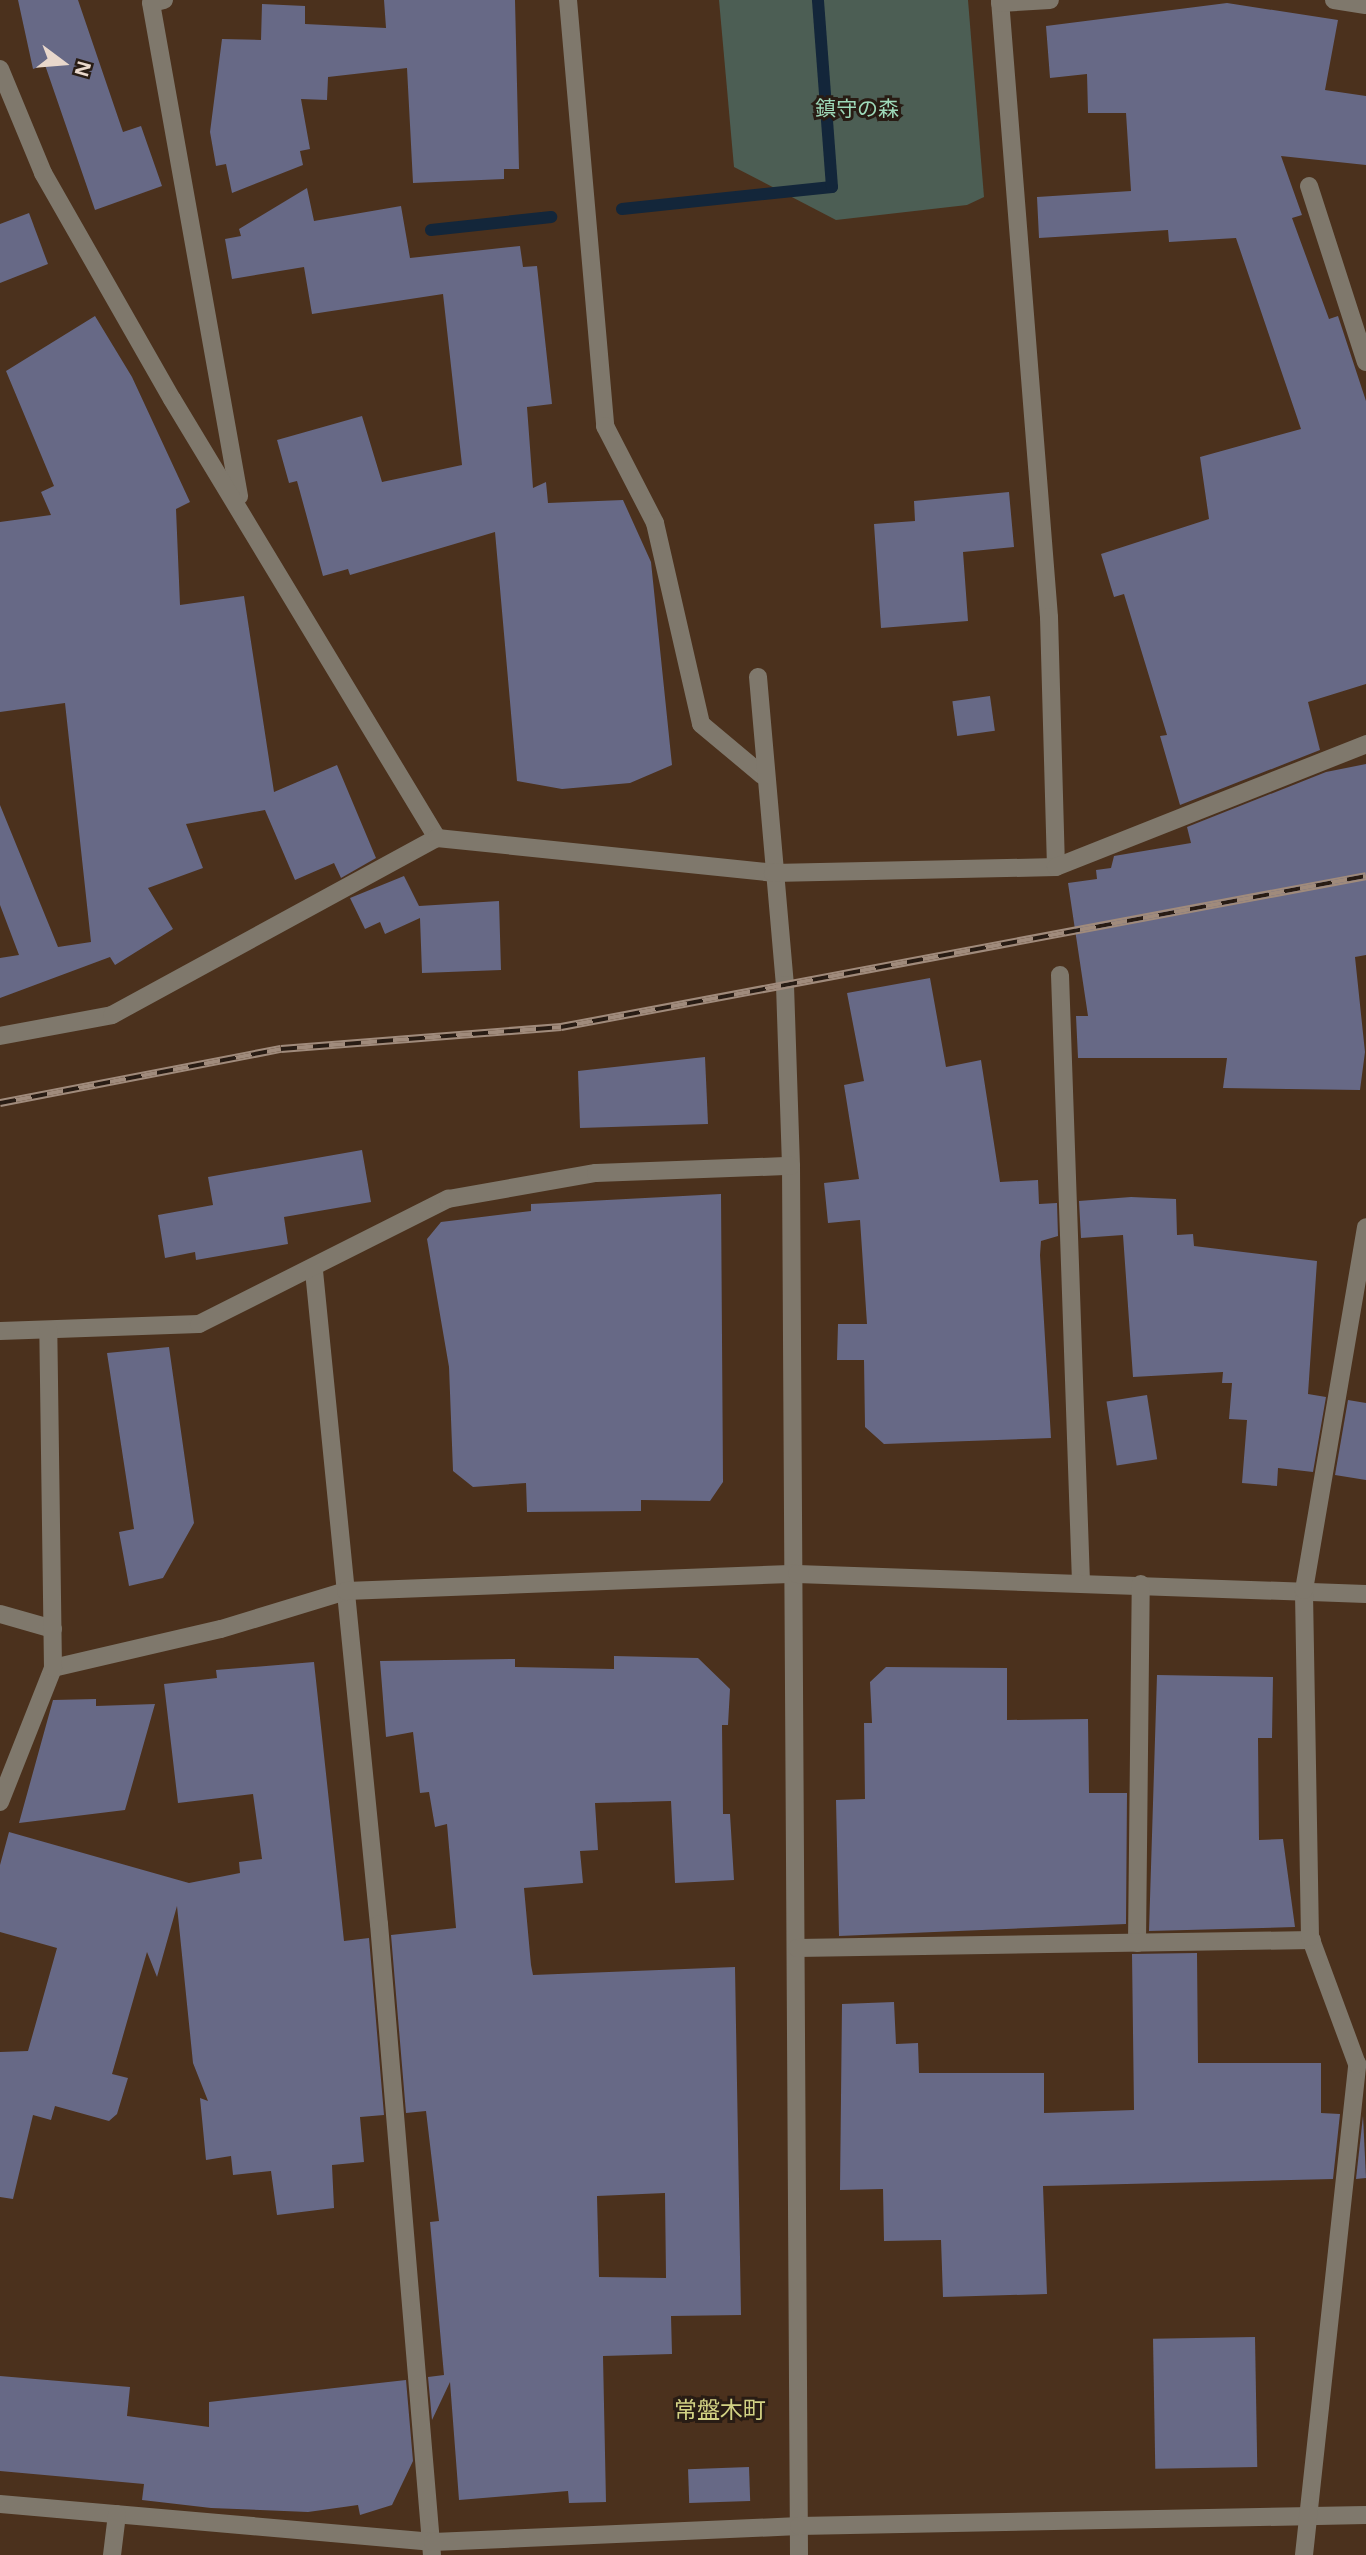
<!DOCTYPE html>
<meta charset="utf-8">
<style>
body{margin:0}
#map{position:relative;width:1366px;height:2555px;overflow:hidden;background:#4b311d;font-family:"Open Sans","Noto Sans JP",sans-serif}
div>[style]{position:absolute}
.green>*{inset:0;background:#4c5e54}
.stream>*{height:12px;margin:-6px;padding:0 6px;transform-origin:6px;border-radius:6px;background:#13263a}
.building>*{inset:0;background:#676986;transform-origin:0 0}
.minor>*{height:18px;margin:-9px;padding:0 9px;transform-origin:9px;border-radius:9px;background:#7f786c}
.rail>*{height:8px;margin-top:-4px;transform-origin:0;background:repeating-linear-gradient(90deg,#281c14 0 16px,#a08b7c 0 32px);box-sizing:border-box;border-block:2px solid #a08b7c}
span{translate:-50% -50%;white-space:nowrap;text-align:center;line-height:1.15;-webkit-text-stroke:6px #281c14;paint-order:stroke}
.park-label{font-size:21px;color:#9ed9b9}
.neighbourhood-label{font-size:23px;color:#d2d284}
.north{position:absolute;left:28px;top:28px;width:70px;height:70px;-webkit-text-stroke:5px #281c14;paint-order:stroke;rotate:106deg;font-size:19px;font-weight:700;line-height:28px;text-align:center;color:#e9d8cc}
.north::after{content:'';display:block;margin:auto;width:24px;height:32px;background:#e9d8cc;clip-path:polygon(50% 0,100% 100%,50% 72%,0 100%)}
</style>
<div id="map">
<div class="green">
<i style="clip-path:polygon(719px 0,968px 0,984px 197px,967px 205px,836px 220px,734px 167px)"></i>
</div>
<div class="stream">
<i style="left:622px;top:209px;width:211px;rotate:-6deg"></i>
<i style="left:832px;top:187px;width:188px;rotate:-94.3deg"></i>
<i style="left:431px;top:230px;width:121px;rotate:-6.2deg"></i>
</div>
<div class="building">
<i style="clip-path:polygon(18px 0,78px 0,123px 132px,141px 126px,162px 186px,95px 210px,45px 65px,33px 69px)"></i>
<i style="clip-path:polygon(384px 0,515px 0,519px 169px,504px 169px,504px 179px,413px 183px,407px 68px,328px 77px,327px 100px,301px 99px,310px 149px,300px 151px,303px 165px,232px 193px,226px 164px,216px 166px,210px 132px,222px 39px,261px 40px,262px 4px,305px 6px,305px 24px,386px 28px)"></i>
<i style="clip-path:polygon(1227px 3px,1338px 20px,1325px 90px,1366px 96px,1366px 165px,1281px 156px,1302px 215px,1292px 218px,1329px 319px,1338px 316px,1366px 401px,1366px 684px,1308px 702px,1320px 750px,1180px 805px,1160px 736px,1167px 735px,1124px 594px,1114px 597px,1101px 554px,1209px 519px,1200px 457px,1301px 429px,1236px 238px,1169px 242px,1168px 230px,1039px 238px,1037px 197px,1131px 191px,1126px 113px,1088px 113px,1087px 74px,1050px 78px,1046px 26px)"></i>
<i style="clip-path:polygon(307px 188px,314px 221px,401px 206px,410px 258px,520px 246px,523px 267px,537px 266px,552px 404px,527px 407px,533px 488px,546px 482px,548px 503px,623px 500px,651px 562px,672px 765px,630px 783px,562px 789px,517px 781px,495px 532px,350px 575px,348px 569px,323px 576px,297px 481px,289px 483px,277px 440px,362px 416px,382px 482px,462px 465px,443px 294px,312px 314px,304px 267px,232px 279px,225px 239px,241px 236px,239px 229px)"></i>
<i style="clip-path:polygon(29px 213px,48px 264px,0 283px,0 224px)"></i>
<i style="clip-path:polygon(95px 316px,132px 377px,190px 502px,176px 509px,180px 605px,244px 596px,274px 792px,337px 765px,376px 858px,341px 878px,334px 863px,295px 880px,265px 810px,186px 824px,203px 868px,148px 888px,173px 929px,115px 965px,110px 957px,0 998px,0 958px,19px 955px,0 905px,0 805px,58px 947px,91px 942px,65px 703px,0 712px,0 522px,51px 515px,41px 492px,54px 486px,6px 371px)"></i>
<i style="clip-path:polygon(1009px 492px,1014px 547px,963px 552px,968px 621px,881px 628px,874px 524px,915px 521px,914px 501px)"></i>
<i style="left:990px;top:696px;width:35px;height:38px;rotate:82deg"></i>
<i style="clip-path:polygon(1366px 764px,1366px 955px,1355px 957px,1365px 1052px,1360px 1090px,1223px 1088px,1227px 1058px,1078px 1058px,1076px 1016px,1088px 1016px,1068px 883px,1097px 879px,1096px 870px,1111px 868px,1114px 856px,1191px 843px,1187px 827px,1326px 772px)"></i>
<i style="clip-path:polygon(404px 876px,419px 906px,499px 901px,501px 970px,422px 973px,420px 918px,385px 934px,380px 922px,365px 929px,350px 898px)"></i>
<i style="clip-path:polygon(930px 978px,946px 1067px,981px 1060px,1000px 1182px,1038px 1180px,1039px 1204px,1057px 1203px,1058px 1236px,1041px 1241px,1040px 1255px,1051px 1438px,884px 1444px,865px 1427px,864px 1360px,837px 1360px,838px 1324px,867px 1324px,860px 1220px,828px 1223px,824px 1183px,859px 1179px,844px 1085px,864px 1081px,847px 993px)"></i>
<i style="clip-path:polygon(705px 1057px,708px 1124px,580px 1128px,578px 1071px)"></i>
<i style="clip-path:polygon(362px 1150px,371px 1202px,284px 1217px,288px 1244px,196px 1260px,195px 1252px,165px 1258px,158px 1215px,213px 1205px,208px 1177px)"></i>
<i style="clip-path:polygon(721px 1194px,723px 1482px,710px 1501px,641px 1500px,641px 1511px,527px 1512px,526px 1483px,473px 1487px,453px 1471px,449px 1367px,427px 1239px,441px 1222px,531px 1211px,531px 1204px)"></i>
<i style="clip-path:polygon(1131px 1197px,1176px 1199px,1177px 1235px,1193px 1234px,1194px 1246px,1317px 1261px,1308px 1394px,1326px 1397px,1313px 1472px,1278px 1468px,1277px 1486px,1242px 1483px,1247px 1420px,1229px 1419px,1232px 1383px,1222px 1383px,1223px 1372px,1133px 1377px,1123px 1235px,1081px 1238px,1079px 1201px)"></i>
<i style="clip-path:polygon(169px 1347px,194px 1523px,163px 1578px,129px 1586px,119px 1532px,134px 1529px,107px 1353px)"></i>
<i style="left:1147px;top:1395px;width:65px;height:41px;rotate:81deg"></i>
<i style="clip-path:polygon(1348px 1400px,1366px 1403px,1366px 1480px,1335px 1475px)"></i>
<i style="clip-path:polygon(evenodd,614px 1656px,698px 1658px,730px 1689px,728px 1725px,722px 1725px,723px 1814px,730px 1814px,734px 1880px,675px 1883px,671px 1801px,595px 1803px,598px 1850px,580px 1851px,583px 1883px,524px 1888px,531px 1965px,533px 1975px,735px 1967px,741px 2315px,671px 2316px,672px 2354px,603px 2356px,606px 2502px,569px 2503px,568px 2491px,459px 2500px,450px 2382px,432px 2420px,428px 2377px,444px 2375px,430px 2222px,439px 2221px,426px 2111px,406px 2113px,391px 1935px,456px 1928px,447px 1824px,435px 1827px,429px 1792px,420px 1793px,413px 1732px,386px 1737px,380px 1661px,515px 1659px,515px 1667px,614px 1669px,614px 1656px,665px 2193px,666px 2278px,599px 2277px,597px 2196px,665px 2193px)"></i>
<i style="clip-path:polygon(314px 1662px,344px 1941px,369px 1938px,384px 2115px,360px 2117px,364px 2162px,332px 2165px,334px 2208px,277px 2215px,271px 2171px,233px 2175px,231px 2156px,206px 2160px,200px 2098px,208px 2101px,193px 2063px,177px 1906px,157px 1977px,147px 1952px,112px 2074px,128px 2078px,117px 2114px,109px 2121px,55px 2106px,51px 2120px,33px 2115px,13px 2199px,0 2197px,0 2052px,28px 2051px,57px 1948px,0 1932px,0 1865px,9px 1832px,189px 1883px,240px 1873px,239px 1862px,262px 1859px,253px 1794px,178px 1803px,164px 1684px,217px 1678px,216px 1670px)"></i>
<i style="clip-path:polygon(886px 1667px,1007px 1668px,1007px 1720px,1088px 1719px,1089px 1793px,1127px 1793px,1126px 1924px,839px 1936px,836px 1800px,865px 1799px,864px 1723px,872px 1723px,870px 1682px)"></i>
<i style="clip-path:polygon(1157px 1675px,1273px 1677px,1272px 1738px,1258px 1738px,1259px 1840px,1283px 1839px,1295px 1927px,1149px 1931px)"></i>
<i style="clip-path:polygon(96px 1699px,96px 1706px,155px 1704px,125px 1810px,19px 1823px,53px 1700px)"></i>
<i style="clip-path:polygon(1197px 1953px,1198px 2063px,1321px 2063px,1321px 2113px,1340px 2114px,1333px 2179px,1043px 2186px,1047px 2294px,943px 2297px,941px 2240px,884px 2241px,883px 2189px,840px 2190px,842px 2004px,894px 2002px,896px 2044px,918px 2043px,919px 2073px,1044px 2073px,1044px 2113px,1134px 2110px,1132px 1954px)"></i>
<i style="clip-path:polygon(1363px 2116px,1366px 2178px,1356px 2179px)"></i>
<i style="left:1255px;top:2337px;width:130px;height:102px;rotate:89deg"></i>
<i style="clip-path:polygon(0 2376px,130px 2387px,127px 2416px,209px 2427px,209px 2402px,406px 2380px,413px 2461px,392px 2505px,360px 2515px,358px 2505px,308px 2512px,211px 2508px,142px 2500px,144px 2484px,0 2471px)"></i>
<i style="left:749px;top:2467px;width:34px;height:61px;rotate:88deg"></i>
</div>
<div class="minor">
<i style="left:164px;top:0;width:13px;rotate:167deg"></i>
<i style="left:151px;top:3px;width:501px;rotate:79.88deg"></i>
<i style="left:568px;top:0;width:428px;rotate:85deg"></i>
<i style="left:605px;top:426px;width:109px;rotate:62.7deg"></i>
<i style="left:655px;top:523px;width:206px;rotate:77.1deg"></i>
<i style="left:701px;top:724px;width:80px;rotate:39.9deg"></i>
<i style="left:1000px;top:0;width:619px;rotate:85.46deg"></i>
<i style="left:1049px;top:617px;width:250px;rotate:88.4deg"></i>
<i style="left:1334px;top:0;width:32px;rotate:9deg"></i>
<i style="left:1000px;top:3px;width:50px;rotate:-3.4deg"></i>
<i style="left:0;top:69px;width:113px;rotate:67.5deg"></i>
<i style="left:43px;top:173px;width:260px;rotate:60.3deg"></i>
<i style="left:172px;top:399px;width:513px;rotate:58.88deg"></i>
<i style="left:1309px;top:186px;width:185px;rotate:72.1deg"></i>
<i style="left:758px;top:677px;width:309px;rotate:85deg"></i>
<i style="left:785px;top:985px;width:181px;rotate:88.1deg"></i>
<i style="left:791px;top:1166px;width:1389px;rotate:89.67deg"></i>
<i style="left:1060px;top:975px;width:606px;rotate:88.02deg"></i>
<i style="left:0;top:1036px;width:114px;rotate:-10.6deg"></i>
<i style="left:112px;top:1015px;width:370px;rotate:-28.6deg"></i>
<i style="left:437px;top:838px;width:338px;rotate:5.9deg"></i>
<i style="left:773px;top:873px;width:283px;rotate:-1.2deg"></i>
<i style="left:1056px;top:867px;width:334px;rotate:-21.6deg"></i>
<i style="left:314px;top:1271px;width:656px;rotate:84.32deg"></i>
<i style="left:379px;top:1924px;width:633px;rotate:85.2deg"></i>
<i style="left:0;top:1331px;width:199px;rotate:-2deg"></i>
<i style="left:199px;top:1324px;width:279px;rotate:-26.7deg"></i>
<i style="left:448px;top:1199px;width:150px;rotate:-10deg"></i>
<i style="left:596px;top:1173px;width:195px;rotate:-2.1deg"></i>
<i style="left:0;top:1614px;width:55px;rotate:15.8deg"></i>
<i style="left:53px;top:1668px;width:172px;rotate:-13.1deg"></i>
<i style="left:221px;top:1629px;width:131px;rotate:-16.9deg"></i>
<i style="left:346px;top:1591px;width:451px;rotate:-2.2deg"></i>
<i style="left:797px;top:1574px;width:569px;rotate:2.01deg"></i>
<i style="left:0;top:1802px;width:144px;rotate:-68.4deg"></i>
<i style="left:53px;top:1668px;width:338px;rotate:-90.8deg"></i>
<i style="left:1137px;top:1943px;width:359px;rotate:-89.4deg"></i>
<i style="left:797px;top:1948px;width:515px;rotate:-0.89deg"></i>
<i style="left:0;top:2504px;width:435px;rotate:5deg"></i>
<i style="left:433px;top:2542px;width:366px;rotate:-2.5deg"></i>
<i style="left:799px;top:2526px;width:567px;rotate:-1.11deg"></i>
<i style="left:112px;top:2555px;width:41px;rotate:-83deg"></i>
<i style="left:1304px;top:2555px;width:494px;rotate:-83.8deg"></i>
<i style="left:1357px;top:2064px;width:135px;rotate:-110.3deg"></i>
<i style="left:1310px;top:1937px;width:347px;rotate:-91deg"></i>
<i style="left:1304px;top:1590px;width:368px;rotate:-80.3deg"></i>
</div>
<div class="rail">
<i style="left:0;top:1103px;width:286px;rotate:-10.9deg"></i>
<i style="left:281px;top:1049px;width:281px;rotate:-4.5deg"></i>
<i style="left:561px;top:1027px;width:819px;rotate:-10.62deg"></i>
</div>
<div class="park-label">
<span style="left:857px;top:108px">鎮守の森</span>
</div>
<div class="neighbourhood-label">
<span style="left:720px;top:2409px">常盤木町</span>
</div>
<div class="north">N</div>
</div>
